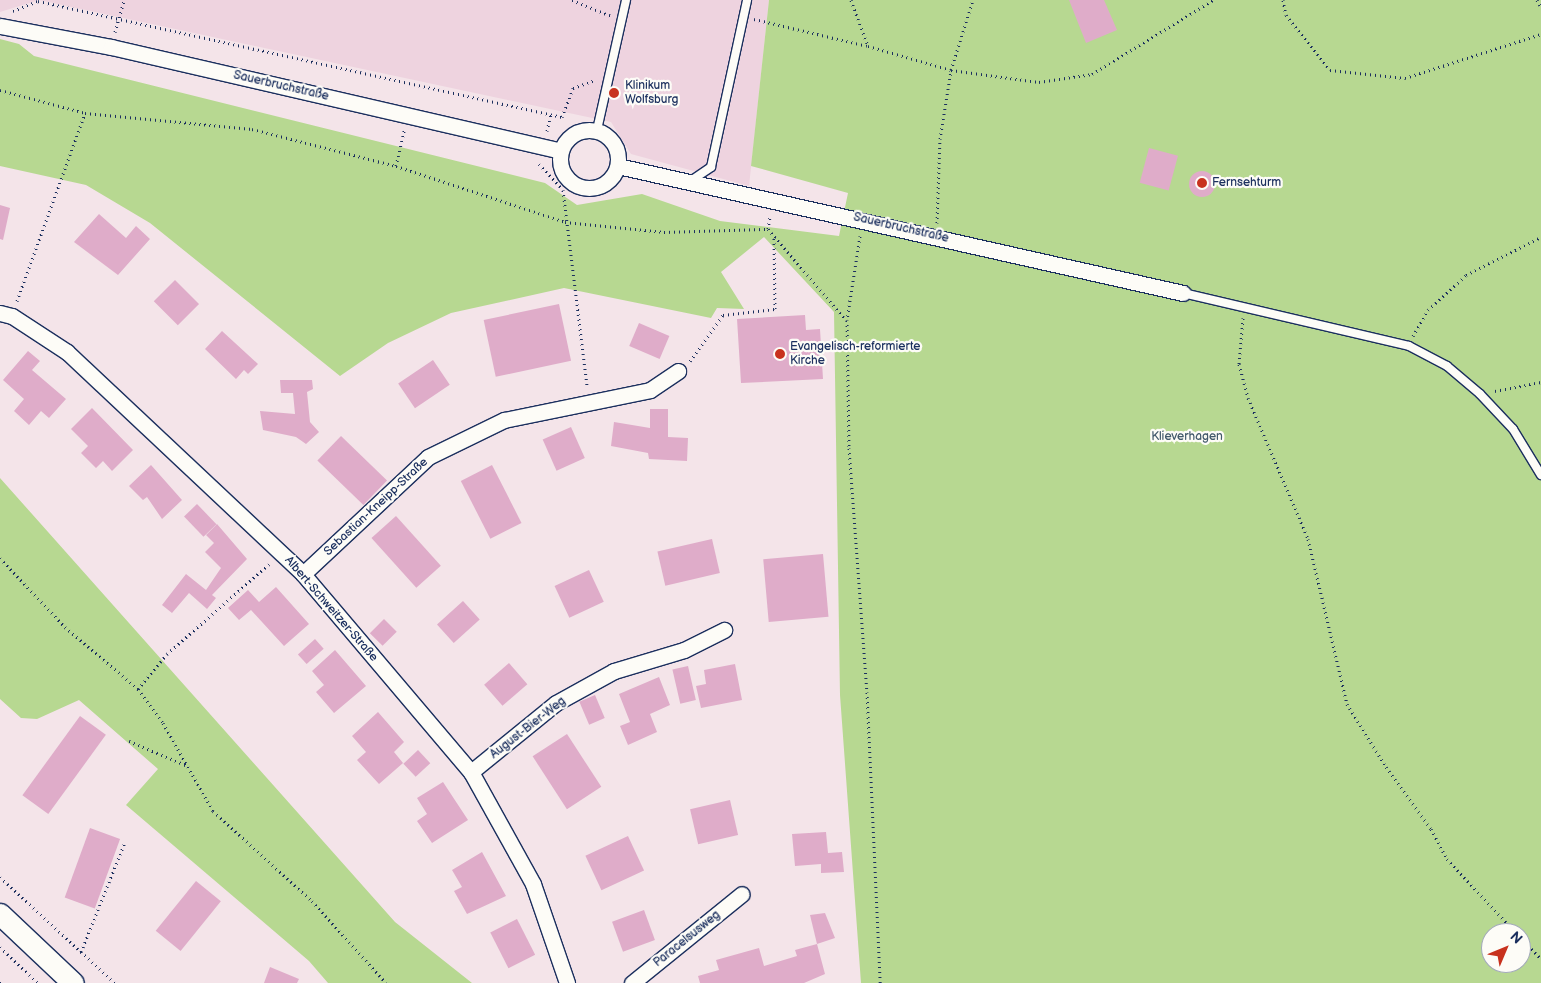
<!DOCTYPE html>
<meta charset="utf-8">
<style>
body{margin:0}
#map{position:relative;width:1541px;height:983px;overflow:hidden;background:#f4e4e9;font-family:"Balsamiq Sans",sans-serif}
div>[style]{position:absolute}
.built>*{inset:0;background:#eed3df}
.green>*{inset:0;background:#b7d891}
.building>*{inset:0;background:#dfacc9;transform-origin:0 0}
.round{border-radius:50%}
.path>*{height:3px;margin-top:-1.5px;transform-origin:0;background:repeating-linear-gradient(90deg,#1b2f5e 0 1px,transparent 0 5px)}
.roads{filter:drop-shadow(1px 0 #1b2f5e) drop-shadow(-1px 0 #1b2f5e) drop-shadow(0 1px #1b2f5e) drop-shadow(0 -1px #1b2f5e)}
.lane>*{height:8px;margin:-4px;padding:0 4px;transform-origin:4px;border-radius:4px;background:#fdfcf7}
.street>*{height:15px;margin:-7.5px;padding:0 7.5px;transform-origin:7.5px;border-radius:7.5px;background:#fdfcf7}
.street>.ring{margin:-7.5px;padding:0;box-sizing:content-box;background:none;border:15px solid #fdfcf7;border-radius:50%}
.secondary>*{height:21px;margin:-10.5px;padding:0 10.5px;transform-origin:10.5px;border-radius:10.5px;background:#fdfcf7}
.dots>*{width:14px;height:14px;translate:-50% -50%;box-sizing:border-box;border:2px solid #fdfcf7;border-radius:50%}
span{translate:-50% -50%;white-space:nowrap;text-align:center;line-height:1.15;-webkit-text-stroke:4.5px #fdfcf7;paint-order:stroke}
.street-label{font-size:12px;color:#1b2f5e}
.poi-label{font-size:12px;color:#1b2f5e}
.left{translate:0 -50%;text-align:left}
.park-label{font-size:12px;color:#42596b}
.north{position:absolute;left:1481px;top:923px;width:50px;height:50px;box-sizing:border-box;background:#fdfcf7;border:1px solid #a3aaba;border-radius:50%;rotate:45deg;font-size:14px;font-weight:700;line-height:20px;text-align:center;color:#1b2f5e}
.north::after{content:'';display:block;margin:auto;width:18px;height:22px;background:#c8321e;clip-path:polygon(50% 0,100% 100%,50% 72%,0 100%)}
</style>
<div id="map">
<div class="built">
<i style="clip-path:polygon(0 0,769px 0,749px 186px,631px 154px,611px 122px,39px 0,0 12px)"></i>
</div>
<div class="green">
<i style="clip-path:polygon(evenodd,769px 0,1541px 0,1541px 983px,861px 983px,840px 695px,834px 312px,764px 237px,721px 272px,744px 309px,717px 308px,711px 318px,564px 288px,451px 313px,388px 343px,340px 376px,150px 223px,86px 185px,0 166px,0 39px,19px 44px,34px 56px,545px 183px,577px 205px,642px 194px,720px 221px,839px 236px,848px 193px,751px 166px,769px 0,1491px 933px,1521px 933px,1521px 963px,1491px 963px,1491px 933px)"></i>
<i style="clip-path:polygon(0 478px,395px 922px,472px 983px,328px 983px,309px 961px,126px 805px,158px 769px,79px 700px,37px 719px,21px 718px,0 699px)"></i>
</div>
<div class="building">
<i style="clip-path:polygon(1069px 0,1104px 0,1117px 30px,1086px 43px)"></i>
<i style="left:1149px;top:148px;width:30px;height:36px;rotate:15deg"></i>
<i class="round" style="left:1189px;top:171px;width:26px;height:26px"></i>
<i style="clip-path:polygon(0 205px,10px 208px,3px 240px,0 239px)"></i>
<i style="clip-path:polygon(99px 214px,126px 238px,136px 226px,150px 239px,118px 275px,74px 242px)"></i>
<i style="left:175px;top:280px;width:34px;height:30px;rotate:45deg"></i>
<i style="left:559px;top:304px;width:58px;height:77px;rotate:78deg"></i>
<i style="clip-path:polygon(805px 315px,806px 330px,820px 329px,823px 379px,741px 383px,737px 319px)"></i>
<i style="left:639px;top:323px;width:33px;height:25px;rotate:23deg"></i>
<i style="clip-path:polygon(222px 331px,258px 364px,248px 374px,244px 370px,236px 379px,205px 349px)"></i>
<i style="clip-path:polygon(28px 351px,40px 361px,32px 370px,66px 399px,49px 418px,41px 411px,29px 425px,14px 411px,24px 399px,3px 380px)"></i>
<i style="left:433px;top:360px;width:30px;height:42px;rotate:56deg"></i>
<i style="clip-path:polygon(280px 380px,312px 380px,313px 389px,307px 392px,310px 422px,319px 432px,306px 444px,296px 437px,263px 430px,260px 411px,295px 414px,293px 393px,281px 393px)"></i>
<i style="clip-path:polygon(92px 408px,133px 450px,112px 471px,103px 461px,96px 468px,81px 453px,88px 446px,71px 429px)"></i>
<i style="clip-path:polygon(650px 409px,668px 409px,668px 437px,688px 438px,687px 461px,649px 459px,648px 453px,611px 446px,614px 422px,650px 428px)"></i>
<i style="left:571px;top:427px;width:34px;height:31px;rotate:66deg"></i>
<i style="left:341px;top:436px;width:64px;height:34px;rotate:44deg"></i>
<i style="clip-path:polygon(151px 465px,182px 500px,162px 519px,147px 497px,143px 500px,129px 486px)"></i>
<i style="left:492px;top:465px;width:65px;height:35px;rotate:63deg"></i>
<i style="left:197px;top:504px;width:28px;height:18px;rotate:46deg"></i>
<i style="left:396px;top:516px;width:67px;height:33px;rotate:48deg"></i>
<i style="clip-path:polygon(217px 524px,247px 559px,212px 595px,216px 598px,207px 609px,189px 593px,172px 613px,162px 605px,186px 574px,206px 590px,221px 568px,205px 552px,214px 543px,206px 535px)"></i>
<i style="left:712px;top:539px;width:35px;height:56px;rotate:77deg"></i>
<i style="left:823px;top:554px;width:63px;height:60px;rotate:85deg"></i>
<i style="left:589px;top:570px;width:35px;height:38px;rotate:65deg"></i>
<i style="clip-path:polygon(276px 587px,309px 624px,284px 646px,251px 610px,239px 620px,228px 608px,248px 590px,259px 602px)"></i>
<i style="left:463px;top:601px;width:25px;height:35px;rotate:48deg"></i>
<i style="left:384px;top:619px;width:18px;height:20px;rotate:45deg"></i>
<i style="left:315px;top:639px;width:13px;height:23px;rotate:48deg"></i>
<i style="clip-path:polygon(335px 650px,366px 686px,334px 713px,316px 692px,324px 685px,312px 671px)"></i>
<i style="left:509px;top:663px;width:28px;height:33px;rotate:49deg"></i>
<i style="clip-path:polygon(735px 664px,742px 700px,701px 708px,696px 686px,706px 684px,704px 670px)"></i>
<i style="left:688px;top:666px;width:35px;height:16px;rotate:77deg"></i>
<i style="clip-path:polygon(659px 677px,670px 705px,650px 714px,657px 732px,628px 745px,620px 726px,630px 722px,619px 694px)"></i>
<i style="left:595px;top:695px;width:25px;height:17px;rotate:67deg"></i>
<i style="clip-path:polygon(378px 712px,404px 742px,394px 752px,403px 763px,379px 784px,357px 760px,366px 752px,352px 736px)"></i>
<i style="left:80px;top:716px;width:32px;height:98px;rotate:36deg"></i>
<i style="left:567px;top:734px;width:63px;height:41px;rotate:57deg"></i>
<i style="left:418px;top:750px;width:18px;height:20px;rotate:47deg"></i>
<i style="clip-path:polygon(443px 782px,468px 820px,432px 843px,417px 821px,427px 814px,417px 798px)"></i>
<i style="left:730px;top:800px;width:36px;height:41px;rotate:77deg"></i>
<i style="left:90px;top:828px;width:32px;height:74px;rotate:20deg"></i>
<i style="clip-path:polygon(826px 832px,828px 853px,842px 852px,844px 872px,821px 873px,821px 864px,795px 866px,792px 834px)"></i>
<i style="left:628px;top:836px;width:38px;height:47px;rotate:65deg"></i>
<i style="clip-path:polygon(482px 852px,506px 896px,467px 914px,454px 891px,462px 887px,452px 870px)"></i>
<i style="left:196px;top:881px;width:32px;height:64px;rotate:39deg"></i>
<i style="left:644px;top:910px;width:32px;height:34px;rotate:70deg"></i>
<i style="clip-path:polygon(825px 913px,835px 938px,817px 944px,810px 915px)"></i>
<i style="left:517px;top:919px;width:40px;height:30px;rotate:63deg"></i>
<i style="clip-path:polygon(817px 944px,825px 974px,804px 983px,700px 983px,698px 976px,719px 970px,716px 960px,759px 948px,764px 966px,797px 956px,795px 950px)"></i>
<i style="clip-path:polygon(270px 967px,299px 979px,297px 983px,264px 983px)"></i>
</div>
<div class="path">
<i style="left:572px;top:0;width:42px;rotate:22.3deg"></i>
<i style="left:851px;top:0;width:49px;rotate:69.7deg"></i>
<i style="left:868px;top:46px;width:86px;rotate:16.1deg"></i>
<i style="left:951px;top:70px;width:89px;rotate:7.8deg"></i>
<i style="left:1039px;top:82px;width:54px;rotate:-8.6deg"></i>
<i style="left:1092px;top:74px;width:142px;rotate:-31.4deg"></i>
<i style="left:1283px;top:0;width:15px;rotate:79deg"></i>
<i style="left:1286px;top:15px;width:70px;rotate:51.3deg"></i>
<i style="left:1330px;top:70px;width:75px;rotate:6.1deg"></i>
<i style="left:1405px;top:78px;width:143px;rotate:-17.9deg"></i>
<i style="left:1537px;top:0;width:8px;rotate:60deg"></i>
<i style="left:13px;top:11px;width:27px;rotate:-22deg"></i>
<i style="left:38px;top:1px;width:537px;rotate:12.48deg"></i>
<i style="left:562px;top:117px;width:31px;rotate:-69deg"></i>
<i style="left:573px;top:88px;width:23px;rotate:-20deg"></i>
<i style="left:754px;top:19px;width:116px;rotate:13.4deg"></i>
<i style="left:115px;top:32px;width:33px;rotate:-74deg"></i>
<i style="left:0;top:90px;width:88px;rotate:15.1deg"></i>
<i style="left:85px;top:113px;width:168px;rotate:5.5deg"></i>
<i style="left:252px;top:129px;width:149px;rotate:14.4deg"></i>
<i style="left:396px;top:166px;width:178px;rotate:18.3deg"></i>
<i style="left:565px;top:222px;width:100px;rotate:5.8deg"></i>
<i style="left:664px;top:232px;width:104px;rotate:-1.7deg"></i>
<i style="left:768px;top:229px;width:13px;rotate:-81deg"></i>
<i style="left:547px;top:131px;width:17px;rotate:-77deg"></i>
<i style="left:539px;top:164px;width:35px;rotate:47deg"></i>
<i style="left:563px;top:190px;width:197px;rotate:83deg"></i>
<i style="left:396px;top:166px;width:37px;rotate:-77deg"></i>
<i style="left:937px;top:223px;width:84px;rotate:-88deg"></i>
<i style="left:940px;top:139px;width:70px;rotate:-80.9deg"></i>
<i style="left:951px;top:70px;width:73px;rotate:-72.6deg"></i>
<i style="left:768px;top:229px;width:120px;rotate:49.4deg"></i>
<i style="left:860px;top:236px;width:85px;rotate:98.8deg"></i>
<i style="left:847px;top:320px;width:128px;rotate:89.1deg"></i>
<i style="left:849px;top:448px;width:245px;rotate:85.8deg"></i>
<i style="left:867px;top:692px;width:291px;rotate:87.4deg"></i>
<i style="left:17px;top:301px;width:200px;rotate:-70.1deg"></i>
<i style="left:1243px;top:318px;width:46px;rotate:95deg"></i>
<i style="left:1239px;top:364px;width:35px;rotate:75deg"></i>
<i style="left:1248px;top:398px;width:153px;rotate:66.9deg"></i>
<i style="left:1308px;top:539px;width:170px;rotate:76.7deg"></i>
<i style="left:1347px;top:704px;width:74px;rotate:58.2deg"></i>
<i style="left:1386px;top:767px;width:77px;rotate:54deg"></i>
<i style="left:1431px;top:829px;width:34px;rotate:62deg"></i>
<i style="left:1447px;top:859px;width:101px;rotate:47deg"></i>
<i style="left:1413px;top:336px;width:30px;rotate:-60deg"></i>
<i style="left:1428px;top:310px;width:52px;rotate:-42.6deg"></i>
<i style="left:1466px;top:275px;width:84px;rotate:-26.9deg"></i>
<i style="left:690px;top:361px;width:57px;rotate:-54.3deg"></i>
<i style="left:723px;top:315px;width:52px;rotate:-6.6deg"></i>
<i style="left:775px;top:309px;width:72px;rotate:-90.8deg"></i>
<i style="left:1495px;top:391px;width:47px;rotate:-11.1deg"></i>
<i style="left:0;top:558px;width:95px;rotate:46.7deg"></i>
<i style="left:65px;top:627px;width:96px;rotate:40.3deg"></i>
<i style="left:138px;top:689px;width:42px;rotate:53.7deg"></i>
<i style="left:163px;top:723px;width:101px;rotate:60.4deg"></i>
<i style="left:213px;top:811px;width:134px;rotate:42.3deg"></i>
<i style="left:312px;top:901px;width:110px;rotate:47.9deg"></i>
<i style="left:138px;top:689px;width:45px;rotate:-50.4deg"></i>
<i style="left:167px;top:654px;width:136px;rotate:-41.4deg"></i>
<i style="left:129px;top:741px;width:64px;rotate:23deg"></i>
<i style="left:0;top:877px;width:156px;rotate:42.7deg"></i>
<i style="left:1521px;top:938px;width:29px;rotate:46deg"></i>
<i style="left:0;top:947px;width:52px;rotate:43.5deg"></i>
<i style="left:81px;top:952px;width:118px;rotate:-68.2deg"></i>
<i style="left:0;top:983px;width:1px"></i>
</div>
<div class="roads">
<div class="lane">
<i style="left:597px;top:130px;width:133px;rotate:-77.4deg"></i>
<i style="left:692px;top:180px;width:23px;rotate:-34deg"></i>
<i style="left:711px;top:167px;width:171px;rotate:-77.8deg"></i>
<i style="left:1183px;top:293px;width:232px;rotate:13.2deg"></i>
<i style="left:1409px;top:346px;width:43px;rotate:27.8deg"></i>
<i style="left:1447px;top:366px;width:43px;rotate:40.3deg"></i>
<i style="left:1480px;top:394px;width:48px;rotate:46.7deg"></i>
<i style="left:1513px;top:429px;width:54px;rotate:58.7deg"></i>
</div>
<div class="street">
<i style="left:0;top:26px;width:113px;rotate:10.7deg"></i>
<i style="left:111px;top:47px;width:461px;rotate:13deg"></i>
<i class="ring" style="left:560px;top:130px;width:43px;height:43px"></i>
<i style="left:618px;top:166px;width:579px;rotate:12.67deg"></i>
<i style="left:0;top:313px;width:12px;rotate:14deg"></i>
<i style="left:12px;top:316px;width:66px;rotate:33.2deg"></i>
<i style="left:67px;top:352px;width:324px;rotate:43.2deg"></i>
<i style="left:303px;top:574px;width:260px;rotate:49.7deg"></i>
<i style="left:471px;top:772px;width:128px;rotate:61deg"></i>
<i style="left:533px;top:884px;width:105px;rotate:71deg"></i>
<i style="left:303px;top:574px;width:171px;rotate:-43.1deg"></i>
<i style="left:428px;top:457px;width:85px;rotate:-26deg"></i>
<i style="left:504px;top:420px;width:149px;rotate:-11.6deg"></i>
<i style="left:650px;top:390px;width:34px;rotate:-34deg"></i>
<i style="left:471px;top:772px;width:109px;rotate:-39.1deg"></i>
<i style="left:556px;top:703px;width:66px;rotate:-28.9deg"></i>
<i style="left:614px;top:671px;width:73px;rotate:-16.7deg"></i>
<i style="left:684px;top:650px;width:45px;rotate:-26.6deg"></i>
<i style="left:632px;top:983px;width:141px;rotate:-39deg"></i>
</div>
<div class="secondary">
<i style="left:0;top:914px;width:100px;rotate:43.4deg"></i>
</div>
</div>
<div class="dots">
<i style="left:614px;top:93px;background:#c8321e"></i>
<i style="left:1202px;top:183px;background:#c8321e"></i>
<i style="left:780px;top:354px;background:#c8321e"></i>
</div>
<div class="street-label">
<span style="left:281px;top:86px;rotate:13deg">Sauerbruchstraße</span>
<span style="left:901px;top:228px;rotate:13deg">Sauerbruchstraße</span>
<span style="left:376px;top:507px;rotate:-43deg">Sebastian-Kneipp-Straße</span>
<span style="left:331px;top:609px;rotate:49deg">Albert-Schweitzer-Straße</span>
<span style="left:528px;top:728px;rotate:-38deg">August-Bier-Weg</span>
<span style="left:687px;top:939px;rotate:-39deg">Paracelsusweg</span>
</div>
<div class="poi-label">
<span class="left" style="left:625px;top:93px">Klinikum<br>Wolfsburg</span>
<span class="left" style="left:1212px;top:183px">Fernsehturm</span>
<span class="left" style="left:790px;top:354px">Evangelisch-reformierte<br>Kirche</span>
</div>
<div class="park-label">
<span style="left:1187px;top:437px">Klieverhagen</span>
</div>
<div class="north">N</div>
</div>
